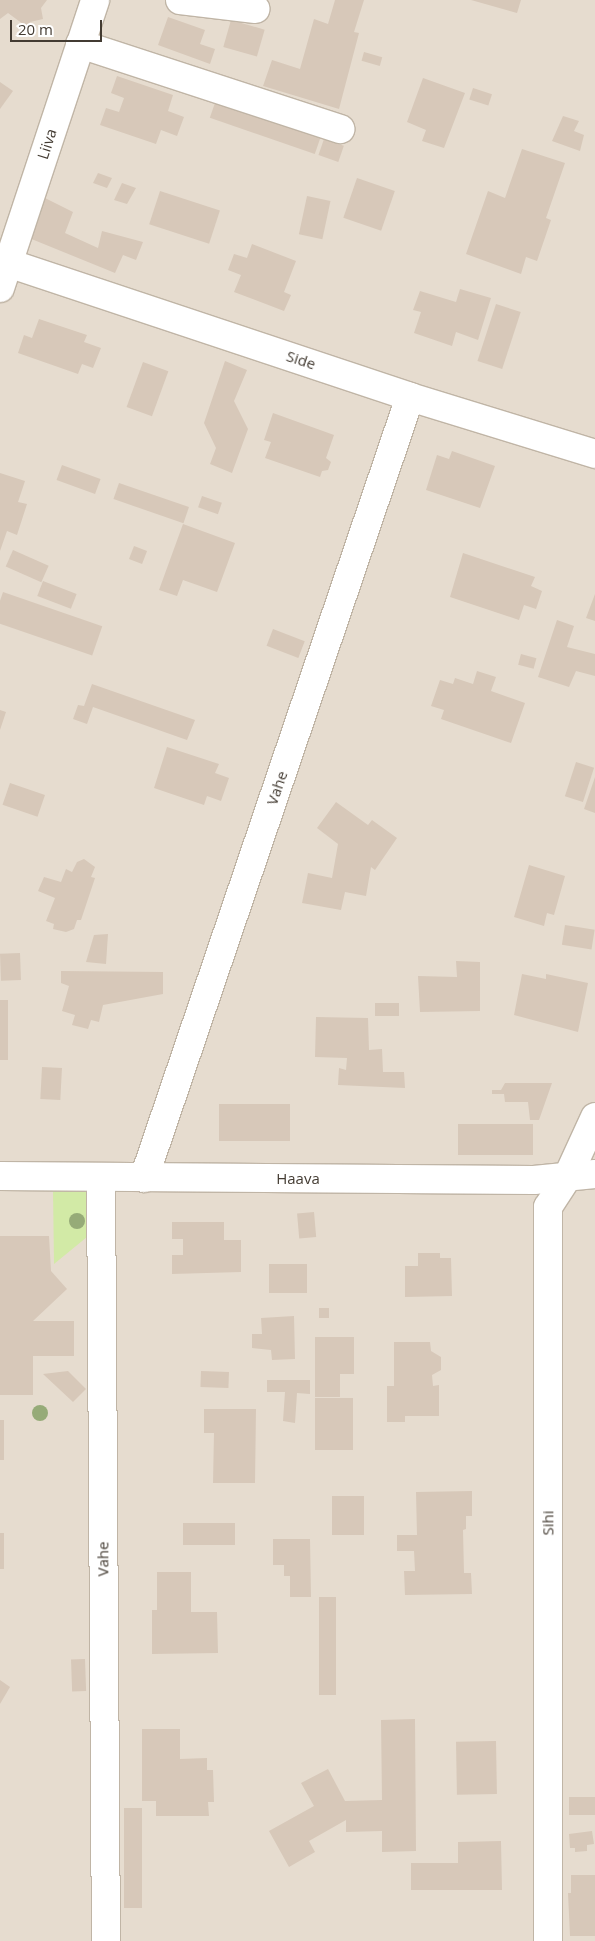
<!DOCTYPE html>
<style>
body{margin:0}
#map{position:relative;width:595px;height:1941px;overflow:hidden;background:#f2ebe1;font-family:"Open Sans",sans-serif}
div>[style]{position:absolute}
.residential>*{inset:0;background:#e6dccf;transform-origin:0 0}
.green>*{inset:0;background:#d2eaa6}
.building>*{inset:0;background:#d7c8b9;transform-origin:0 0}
.roads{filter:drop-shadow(1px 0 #c0b5a6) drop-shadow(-1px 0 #c0b5a6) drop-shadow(0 1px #c0b5a6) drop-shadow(0 -1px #c0b5a6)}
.minor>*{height:28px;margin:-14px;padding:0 14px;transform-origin:14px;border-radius:14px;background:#fff}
.trees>*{width:16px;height:16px;margin:-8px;border-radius:50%;background:#96ab78}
span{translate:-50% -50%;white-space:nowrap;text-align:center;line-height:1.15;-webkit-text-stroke:4.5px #fff;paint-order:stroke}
.street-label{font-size:15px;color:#433b32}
.scale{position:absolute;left:10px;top:20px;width:92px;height:22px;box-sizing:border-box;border:2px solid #433b32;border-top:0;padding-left:6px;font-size:15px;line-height:18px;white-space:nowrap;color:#433b32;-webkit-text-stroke:4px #fff;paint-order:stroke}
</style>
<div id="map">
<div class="residential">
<i style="left:0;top:0;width:595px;height:1941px"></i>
</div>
<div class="green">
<i style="clip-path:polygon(53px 1190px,88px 1190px,87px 1237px,54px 1264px)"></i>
</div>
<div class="building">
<i style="clip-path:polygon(0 0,47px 0,41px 8px,43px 19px,30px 22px,27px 27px,8px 13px,0 19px)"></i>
<i style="clip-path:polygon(335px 0,364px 0,354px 32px,359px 33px,339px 109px,263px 86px,272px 60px,300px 69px,314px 19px,328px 24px)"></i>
<i style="clip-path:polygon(471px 0,521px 0,517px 13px)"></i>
<i style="clip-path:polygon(168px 17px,205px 30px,200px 44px,215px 49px,210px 64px,158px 45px)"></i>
<i style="left:231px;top:20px;width:35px;height:28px;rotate:16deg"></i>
<i style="left:364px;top:52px;width:19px;height:9px;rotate:16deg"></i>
<i style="clip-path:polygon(117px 76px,173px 95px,168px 111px,184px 117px,177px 136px,161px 130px,156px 144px,100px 125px,106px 108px,119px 112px,124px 98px,111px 93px)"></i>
<i style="clip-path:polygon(423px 78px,465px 93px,444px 148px,422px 141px,426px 130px,407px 122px)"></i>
<i style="clip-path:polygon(0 82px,13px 91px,0 109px)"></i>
<i style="left:473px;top:88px;width:20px;height:12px;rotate:18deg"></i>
<i style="left:217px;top:97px;width:111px;height:22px;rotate:19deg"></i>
<i style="clip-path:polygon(563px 116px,579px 121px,574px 131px,584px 135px,580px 151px,552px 141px)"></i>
<i style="left:324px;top:139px;width:21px;height:17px;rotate:19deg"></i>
<i style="clip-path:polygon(522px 149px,565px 163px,546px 218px,551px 220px,537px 261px,526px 257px,521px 274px,466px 254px,488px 191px,505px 198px)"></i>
<i style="clip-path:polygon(98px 173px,112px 178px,107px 188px,93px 183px)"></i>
<i style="left:357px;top:178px;width:40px;height:42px;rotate:19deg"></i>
<i style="clip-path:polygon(122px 183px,136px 188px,127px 204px,114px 200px)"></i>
<i style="left:160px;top:191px;width:63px;height:35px;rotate:18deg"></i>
<i style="left:307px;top:196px;width:24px;height:39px;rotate:12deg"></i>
<i style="clip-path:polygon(43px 197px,73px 212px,65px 233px,98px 248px,102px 231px,143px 242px,136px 260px,123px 255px,115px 273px,29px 238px)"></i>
<i style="clip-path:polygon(252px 244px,296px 261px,284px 292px,291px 295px,284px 311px,234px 292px,241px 275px,228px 270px,234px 254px,247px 258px)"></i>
<i style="clip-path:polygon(460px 289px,491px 298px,478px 340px,456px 332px,452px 346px,414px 333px,421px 312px,413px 310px,420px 291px,456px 302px)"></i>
<i style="left:496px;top:304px;width:26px;height:60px;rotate:18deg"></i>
<i style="clip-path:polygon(39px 319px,87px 335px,84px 342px,101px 348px,93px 368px,82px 364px,78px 374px,18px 353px,24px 335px,32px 338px)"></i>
<i style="clip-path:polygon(225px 361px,247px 370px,234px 401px,248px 429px,232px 473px,210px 464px,216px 448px,204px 423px)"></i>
<i style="left:143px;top:362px;width:27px;height:48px;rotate:20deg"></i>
<i style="clip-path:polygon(273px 413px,334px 435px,326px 458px,331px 462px,328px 470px,322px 471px,320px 477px,265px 458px,271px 442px,264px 440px)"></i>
<i style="clip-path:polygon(452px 451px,495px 466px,480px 508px,426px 490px,437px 455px,449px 459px)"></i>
<i style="left:62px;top:465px;width:41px;height:16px;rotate:20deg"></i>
<i style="clip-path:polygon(0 473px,25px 481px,18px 502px,27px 504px,17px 535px,7px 531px,0 551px)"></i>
<i style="left:119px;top:483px;width:74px;height:17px;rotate:19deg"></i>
<i style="left:202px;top:496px;width:21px;height:12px;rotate:19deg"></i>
<i style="clip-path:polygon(183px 524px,235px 543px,217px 592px,183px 580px,177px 596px,159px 590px)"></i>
<i style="left:134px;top:546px;width:14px;height:14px;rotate:21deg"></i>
<i style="left:13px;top:550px;width:39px;height:18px;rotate:24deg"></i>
<i style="clip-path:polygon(463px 553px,535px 577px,531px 586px,542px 591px,536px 609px,524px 605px,519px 620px,450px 597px)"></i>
<i style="left:43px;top:581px;width:36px;height:16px;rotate:21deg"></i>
<i style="left:3px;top:592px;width:105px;height:31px;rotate:19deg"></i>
<i style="clip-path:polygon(595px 594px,595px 621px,586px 618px)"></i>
<i style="clip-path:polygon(557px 620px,574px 626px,567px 647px,595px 654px,595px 676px,576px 671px,569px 687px,538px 677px)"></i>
<i style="left:273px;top:629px;width:34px;height:18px;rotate:21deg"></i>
<i style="left:521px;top:654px;width:16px;height:11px;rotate:15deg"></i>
<i style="clip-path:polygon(477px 671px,496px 677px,491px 691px,525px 703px,511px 743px,441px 719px,444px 710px,431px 706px,440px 680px,453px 684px,455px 678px,473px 684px)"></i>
<i style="clip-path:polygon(92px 684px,195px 720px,187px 740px,93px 707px,87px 724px,73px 719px,78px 705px,84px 706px)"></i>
<i style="clip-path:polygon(0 710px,6px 712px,0 730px)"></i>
<i style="clip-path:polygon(167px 747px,219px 764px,215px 773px,229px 778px,221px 801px,207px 796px,204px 805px,154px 788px)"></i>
<i style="left:576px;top:762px;width:19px;height:36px;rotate:18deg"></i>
<i style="clip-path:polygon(595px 777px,595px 813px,584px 809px)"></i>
<i style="left:10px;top:783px;width:37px;height:23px;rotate:19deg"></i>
<i style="clip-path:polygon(336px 802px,368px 825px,372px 820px,397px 838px,375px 870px,371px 867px,366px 896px,345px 892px,341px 910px,302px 903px,308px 873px,332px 878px,338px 844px,317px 828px)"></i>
<i style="clip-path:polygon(84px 859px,95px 867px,91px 877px,95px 878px,81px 920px,77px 920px,74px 929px,66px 932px,53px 929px,54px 924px,46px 921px,55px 898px,38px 891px,44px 877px,61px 882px,66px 869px,72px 872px,77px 862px)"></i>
<i style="clip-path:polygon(529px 865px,565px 876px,554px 915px,547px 913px,544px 926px,514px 917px)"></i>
<i style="left:565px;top:925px;width:30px;height:20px;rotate:9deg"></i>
<i style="clip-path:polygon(108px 934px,106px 964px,86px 962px,94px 935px)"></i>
<i style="left:20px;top:953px;width:27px;height:20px;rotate:88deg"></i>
<i style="clip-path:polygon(456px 961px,480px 962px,480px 1011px,420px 1012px,418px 976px,457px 977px)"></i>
<i style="clip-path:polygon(61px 971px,163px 972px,163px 994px,103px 1005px,99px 1022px,91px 1020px,88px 1029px,72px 1025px,75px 1015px,62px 1011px,69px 986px,61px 983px)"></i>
<i style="clip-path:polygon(522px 974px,546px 979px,546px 974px,588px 983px,578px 1032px,514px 1015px)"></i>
<i style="left:0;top:1000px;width:8px;height:60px"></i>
<i style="left:375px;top:1003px;width:24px;height:13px"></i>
<i style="clip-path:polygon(316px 1017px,368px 1018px,369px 1050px,382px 1049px,383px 1072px,404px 1072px,405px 1088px,338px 1085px,339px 1068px,346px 1070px,347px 1058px,315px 1057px)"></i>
<i style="left:42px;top:1067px;width:20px;height:32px;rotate:3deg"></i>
<i style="clip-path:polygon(505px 1083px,552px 1083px,539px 1120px,530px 1120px,528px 1102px,505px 1102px,504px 1094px,492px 1094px,492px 1090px,501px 1090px)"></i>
<i style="left:219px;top:1104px;width:71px;height:37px"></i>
<i style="left:533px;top:1124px;width:31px;height:75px;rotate:90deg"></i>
<i style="left:314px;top:1212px;width:25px;height:17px;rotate:85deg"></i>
<i style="clip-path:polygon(172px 1222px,224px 1222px,224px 1240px,241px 1240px,241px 1272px,172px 1274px,172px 1255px,183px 1255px,183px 1239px,172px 1239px)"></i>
<i style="clip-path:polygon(0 1236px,49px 1236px,51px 1271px,67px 1289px,33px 1321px,74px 1321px,74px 1356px,33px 1356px,33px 1395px,0 1395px)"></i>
<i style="clip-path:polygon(418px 1253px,440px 1253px,440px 1258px,451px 1258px,452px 1296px,405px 1297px,405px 1266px,418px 1266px)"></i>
<i style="left:269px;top:1264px;width:38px;height:29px"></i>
<i style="left:319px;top:1308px;width:10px;height:10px"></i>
<i style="clip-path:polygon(294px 1316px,295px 1359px,272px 1360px,271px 1350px,252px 1348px,252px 1334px,262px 1334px,261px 1318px)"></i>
<i style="clip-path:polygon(315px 1337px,354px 1337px,354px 1374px,340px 1374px,340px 1397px,315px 1397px)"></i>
<i style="clip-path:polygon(394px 1342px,430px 1342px,431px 1351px,441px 1357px,441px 1370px,432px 1375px,433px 1386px,439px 1385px,439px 1416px,405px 1416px,405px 1422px,387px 1422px,387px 1386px,394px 1386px)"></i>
<i style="clip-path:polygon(68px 1371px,86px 1389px,73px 1402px,43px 1374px)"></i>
<i style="left:201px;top:1371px;width:28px;height:16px;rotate:2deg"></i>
<i style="clip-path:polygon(267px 1380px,310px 1380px,310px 1394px,297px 1393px,295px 1423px,283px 1421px,285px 1392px,267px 1392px)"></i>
<i style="left:315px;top:1398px;width:38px;height:52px"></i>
<i style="clip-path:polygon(204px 1409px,256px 1409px,255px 1483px,213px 1483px,214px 1433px,204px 1433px)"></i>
<i style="left:0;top:1420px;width:4px;height:40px"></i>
<i style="clip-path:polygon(472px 1491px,472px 1516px,466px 1516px,466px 1529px,463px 1530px,464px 1573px,471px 1573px,472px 1594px,405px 1595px,404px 1571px,415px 1571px,414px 1551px,397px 1551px,397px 1535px,417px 1535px,416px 1492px)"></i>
<i style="left:332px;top:1496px;width:32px;height:39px"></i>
<i style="left:183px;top:1523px;width:52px;height:22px"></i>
<i style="left:0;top:1533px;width:4px;height:36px"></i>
<i style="clip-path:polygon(273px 1539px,310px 1539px,311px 1597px,290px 1597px,290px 1576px,284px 1576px,284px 1565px,273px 1565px)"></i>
<i style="clip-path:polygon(157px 1572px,191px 1572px,191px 1612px,217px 1612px,218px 1653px,152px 1654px,152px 1610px,157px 1610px)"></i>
<i style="left:319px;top:1597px;width:17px;height:98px"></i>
<i style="left:85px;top:1659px;width:32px;height:14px;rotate:88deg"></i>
<i style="clip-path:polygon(0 1680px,10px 1687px,0 1704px)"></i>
<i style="clip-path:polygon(415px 1719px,416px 1851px,382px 1852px,382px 1831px,346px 1832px,346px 1820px,309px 1841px,315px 1852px,289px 1867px,269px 1831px,314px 1806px,301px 1783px,328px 1769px,345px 1801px,382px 1800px,381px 1720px)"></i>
<i style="clip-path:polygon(142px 1729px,180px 1729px,180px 1759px,207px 1758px,207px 1770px,213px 1770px,214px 1802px,208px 1802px,209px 1816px,156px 1816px,156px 1801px,142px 1801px)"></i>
<i style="left:496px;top:1741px;width:53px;height:40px;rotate:89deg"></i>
<i style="left:569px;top:1797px;width:26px;height:18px"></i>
<i style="left:124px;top:1808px;width:18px;height:100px"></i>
<i style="clip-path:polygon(592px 1831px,594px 1844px,587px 1845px,587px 1851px,575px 1852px,575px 1848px,570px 1848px,569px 1834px)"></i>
<i style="clip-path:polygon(501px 1841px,502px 1890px,411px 1890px,411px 1863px,458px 1863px,458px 1842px)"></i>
<i style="clip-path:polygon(571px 1875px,595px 1875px,595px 1936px,570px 1936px,568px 1893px,571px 1893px)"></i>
</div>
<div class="roads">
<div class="minor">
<i style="left:180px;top:0;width:76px;rotate:6.8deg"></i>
<i style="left:80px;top:44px;width:274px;rotate:18.1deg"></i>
<i style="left:8px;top:263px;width:424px;rotate:18.4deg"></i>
<i style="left:410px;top:397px;width:194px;rotate:17.1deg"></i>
<i style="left:0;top:288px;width:303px;rotate:-71.7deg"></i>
<i style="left:0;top:1176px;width:534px;rotate:0.43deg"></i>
<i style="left:534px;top:1180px;width:61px;rotate:-5.6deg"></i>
<i style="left:101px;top:1177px;width:764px;rotate:89.63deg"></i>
<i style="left:144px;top:1178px;width:825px;rotate:-71.19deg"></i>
<i style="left:548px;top:1941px;width:734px;rotate:-90deg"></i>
<i style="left:548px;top:1207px;width:35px;rotate:-57deg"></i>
<i style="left:567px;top:1178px;width:67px;rotate:-65.3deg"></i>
</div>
</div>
<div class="trees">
<i style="left:77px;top:1221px"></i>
<i style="left:40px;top:1413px"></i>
</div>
<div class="street-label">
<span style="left:47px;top:144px;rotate:-72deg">Liiva</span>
<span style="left:301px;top:360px;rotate:18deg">Side</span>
<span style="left:277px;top:788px;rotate:-71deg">Vahe</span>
<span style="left:298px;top:1179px">Haava</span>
<span style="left:548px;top:1523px;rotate:-90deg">Sihi</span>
<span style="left:103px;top:1559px;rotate:-90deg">Vahe</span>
</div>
<div class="scale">20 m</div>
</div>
